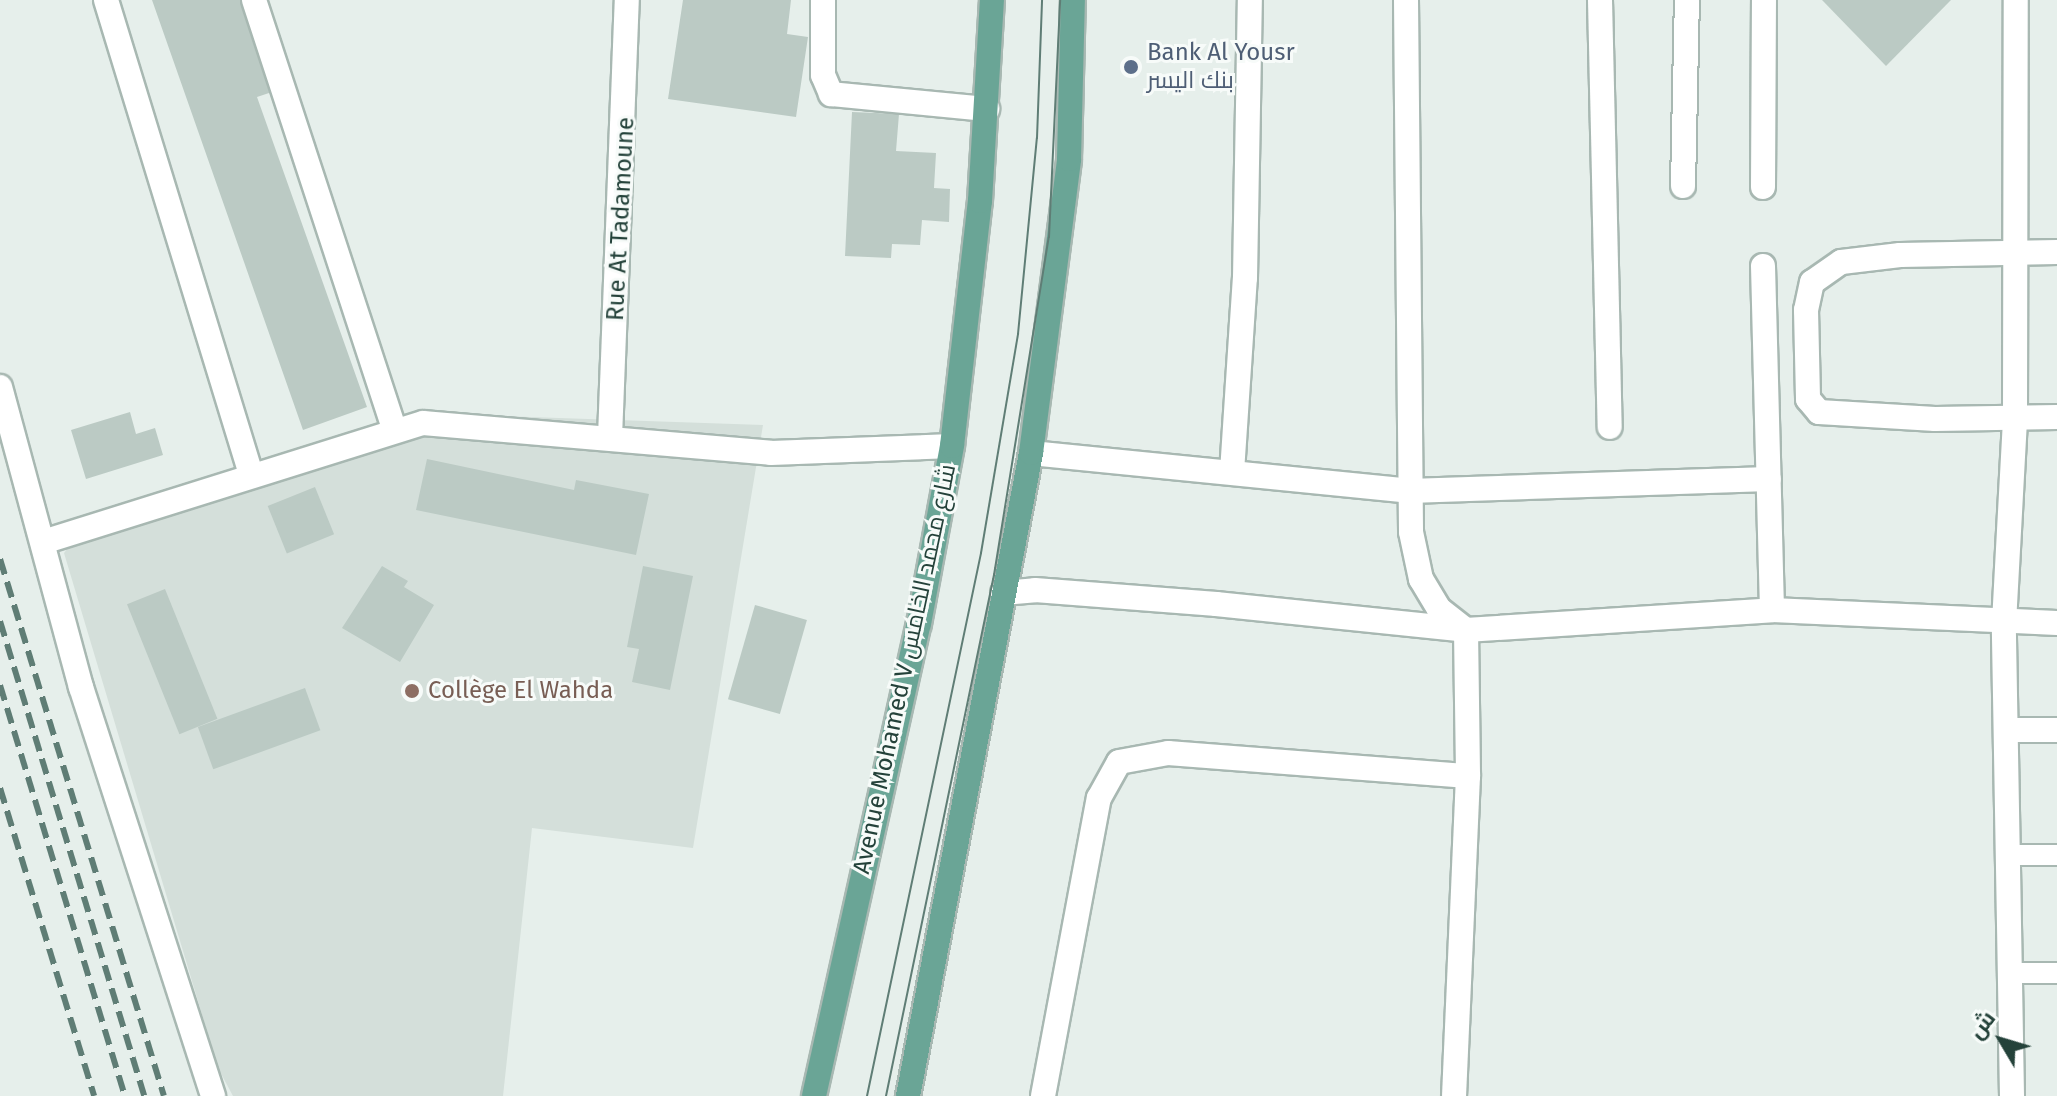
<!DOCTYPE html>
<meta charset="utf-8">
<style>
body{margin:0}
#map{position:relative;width:2057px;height:1096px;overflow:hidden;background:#e6efeb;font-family:"Fira Sans",Cairo,sans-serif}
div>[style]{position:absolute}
.built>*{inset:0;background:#d4dfda}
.building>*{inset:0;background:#bbcac4;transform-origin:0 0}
.roads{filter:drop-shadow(2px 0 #a8b8b2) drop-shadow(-2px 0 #a8b8b2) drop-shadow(0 2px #a8b8b2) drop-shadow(0 -2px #a8b8b2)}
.lane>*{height:20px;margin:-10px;padding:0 10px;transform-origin:10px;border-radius:10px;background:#fff}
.street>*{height:24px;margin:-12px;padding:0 12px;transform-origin:12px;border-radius:12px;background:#fff}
.primary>*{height:24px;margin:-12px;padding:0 12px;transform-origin:12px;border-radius:12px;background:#6aa596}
.tram>*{height:2px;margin:-1px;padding:0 1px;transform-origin:1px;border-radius:1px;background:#5f7d75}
.rail>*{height:6px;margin-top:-3px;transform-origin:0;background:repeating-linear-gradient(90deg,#5f7d75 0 16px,transparent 0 24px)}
.dots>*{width:22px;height:22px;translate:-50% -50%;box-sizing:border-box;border:4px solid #f7fbf9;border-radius:50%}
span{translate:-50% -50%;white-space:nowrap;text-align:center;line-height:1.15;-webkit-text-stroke:6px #f7fbf9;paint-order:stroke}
.service-label{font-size:24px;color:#4e5e75}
.left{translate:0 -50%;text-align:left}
.street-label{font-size:24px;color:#24423a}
.education-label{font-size:24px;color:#785e54}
.north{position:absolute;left:1961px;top:1000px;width:80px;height:80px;-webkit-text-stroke:6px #f7fbf9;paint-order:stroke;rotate:308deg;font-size:22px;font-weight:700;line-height:32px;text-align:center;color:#24423a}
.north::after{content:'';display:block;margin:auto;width:28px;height:36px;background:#24423a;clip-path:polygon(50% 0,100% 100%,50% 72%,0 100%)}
</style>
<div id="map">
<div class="built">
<i style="clip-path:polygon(417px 413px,763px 425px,693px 848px,532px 828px,503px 1096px,233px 1096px,218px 1068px,64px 553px,87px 524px)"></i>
</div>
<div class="building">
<i style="clip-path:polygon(152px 0,240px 0,272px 92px,257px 97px,367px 407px,303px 430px)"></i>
<i style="clip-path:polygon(683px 0,791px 0,787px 34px,808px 37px,796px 117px,668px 99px)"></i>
<i style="clip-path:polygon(1822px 0,1951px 0,1886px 66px)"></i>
<i style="clip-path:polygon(852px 112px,899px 114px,896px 151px,936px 153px,934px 188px,950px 189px,949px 222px,922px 220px,920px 245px,892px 244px,891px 258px,845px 256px)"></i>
<i style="clip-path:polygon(130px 412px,136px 434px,155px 428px,163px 455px,86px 479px,71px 430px)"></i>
<i style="clip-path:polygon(427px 459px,574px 490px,576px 480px,649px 494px,636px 555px,416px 510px)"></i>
<i style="left:315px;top:487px;width:51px;height:51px;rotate:68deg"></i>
<i style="clip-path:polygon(382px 566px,408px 581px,404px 587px,434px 605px,400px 662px,342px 628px)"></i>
<i style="clip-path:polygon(643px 566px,693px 576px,670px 690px,632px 682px,639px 649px,627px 647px)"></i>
<i style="left:165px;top:589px;width:140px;height:41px;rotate:68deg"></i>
<i style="left:755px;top:605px;width:54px;height:98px;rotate:16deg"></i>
<i style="left:305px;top:688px;width:45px;height:114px;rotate:70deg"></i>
</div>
<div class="roads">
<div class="lane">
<i style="left:2011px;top:855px;width:46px"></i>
<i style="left:2011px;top:973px;width:46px"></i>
</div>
<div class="street">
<i style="left:106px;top:0;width:497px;rotate:73deg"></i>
<i style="left:254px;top:0;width:450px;rotate:71.9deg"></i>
<i style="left:823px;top:0;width:75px;rotate:90deg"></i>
<i style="left:823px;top:75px;width:21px;rotate:67deg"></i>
<i style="left:831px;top:94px;width:157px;rotate:5.5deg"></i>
<i style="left:1406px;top:0;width:532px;rotate:89.46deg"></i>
<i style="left:1411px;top:532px;width:48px;rotate:78deg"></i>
<i style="left:1421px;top:579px;width:35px;rotate:59deg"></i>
<i style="left:1439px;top:609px;width:34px;rotate:38deg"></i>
<i style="left:1466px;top:630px;width:146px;rotate:89.2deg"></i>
<i style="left:1468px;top:776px;width:320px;rotate:92.5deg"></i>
<i style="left:1600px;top:0;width:427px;rotate:88.7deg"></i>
<i style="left:1683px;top:186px;width:186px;rotate:-88.8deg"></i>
<i style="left:1763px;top:187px;width:187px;rotate:-89.7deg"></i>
<i style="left:2057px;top:252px;width:157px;rotate:178.9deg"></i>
<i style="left:1900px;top:255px;width:59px;rotate:173.2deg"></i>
<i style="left:1841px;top:262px;width:35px;rotate:145deg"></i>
<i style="left:1812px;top:282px;width:29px;rotate:102deg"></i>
<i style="left:1806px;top:310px;width:89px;rotate:88.7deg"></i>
<i style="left:1808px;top:399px;width:17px;rotate:50deg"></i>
<i style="left:1819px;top:412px;width:116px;rotate:3.5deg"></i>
<i style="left:1935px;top:419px;width:122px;rotate:-0.9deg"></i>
<i style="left:1763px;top:266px;width:344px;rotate:88.5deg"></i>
<i style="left:0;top:387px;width:311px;rotate:74.9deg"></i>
<i style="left:81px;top:687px;width:430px;rotate:72.1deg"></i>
<i style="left:610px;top:437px;width:437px;rotate:-87.8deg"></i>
<i style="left:1031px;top:453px;width:380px;rotate:5.7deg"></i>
<i style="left:1409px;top:491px;width:360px;rotate:-1.9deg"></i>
<i style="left:1232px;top:472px;width:194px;rotate:-86.2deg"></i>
<i style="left:1245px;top:278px;width:278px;rotate:-89deg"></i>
<i style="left:43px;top:542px;width:398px;rotate:-17.4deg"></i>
<i style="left:423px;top:423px;width:349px;rotate:4.9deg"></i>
<i style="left:771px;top:453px;width:181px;rotate:-2.2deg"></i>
<i style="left:1003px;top:593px;width:32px;rotate:-5deg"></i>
<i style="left:1035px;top:590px;width:182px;rotate:4.4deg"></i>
<i style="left:1216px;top:604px;width:251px;rotate:5.9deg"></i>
<i style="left:1466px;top:630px;width:307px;rotate:-3.7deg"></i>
<i style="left:1772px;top:610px;width:285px;rotate:2.6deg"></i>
<i style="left:2008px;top:730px;width:49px"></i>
<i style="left:1043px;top:1096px;width:303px;rotate:-79.4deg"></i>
<i style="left:1099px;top:798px;width:41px;rotate:-60.9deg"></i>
<i style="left:1119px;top:762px;width:50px;rotate:-10.4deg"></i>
<i style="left:1168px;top:753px;width:301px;rotate:4.4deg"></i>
<i style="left:2012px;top:1096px;width:473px;rotate:-91deg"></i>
<i style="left:2004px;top:623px;width:205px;rotate:-86.9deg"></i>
<i style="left:2015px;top:418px;width:418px;rotate:-89.9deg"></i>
</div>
<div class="primary">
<i style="left:814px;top:1096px;width:484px;rotate:-77.5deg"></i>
<i style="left:919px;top:624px;width:181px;rotate:-79.5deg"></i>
<i style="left:952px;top:446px;width:247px;rotate:-83.5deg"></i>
<i style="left:980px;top:201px;width:201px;rotate:-86.6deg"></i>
<i style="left:908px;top:1096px;width:655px;rotate:-79.17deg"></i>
<i style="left:1031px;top:453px;width:296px;rotate:-82.6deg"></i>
<i style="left:1069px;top:159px;width:159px;rotate:-88.6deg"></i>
</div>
</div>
<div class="tram">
<i style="left:867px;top:1096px;width:555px;rotate:-78.14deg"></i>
<i style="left:981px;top:553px;width:222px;rotate:-80.4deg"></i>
<i style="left:1018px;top:334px;width:197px;rotate:-84.5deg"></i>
<i style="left:1037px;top:138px;width:138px;rotate:-87.9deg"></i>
<i style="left:886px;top:1096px;width:532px;rotate:-78.29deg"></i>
<i style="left:994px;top:575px;width:342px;rotate:-80.8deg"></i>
<i style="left:1049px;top:237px;width:237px;rotate:-87.3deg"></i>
</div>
<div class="rail">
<i style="left:0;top:559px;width:561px;rotate:73.02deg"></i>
<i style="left:0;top:621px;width:496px;rotate:73.1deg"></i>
<i style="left:0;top:685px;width:430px;rotate:73.1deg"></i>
<i style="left:0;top:788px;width:322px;rotate:73deg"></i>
</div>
<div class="dots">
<i style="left:1131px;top:67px;background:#5c6f8a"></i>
<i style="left:412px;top:691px;background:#8d6e63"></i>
</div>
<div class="service-label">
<span class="left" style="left:1147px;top:67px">Bank Al Yousr<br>بنك اليسر</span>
</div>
<div class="street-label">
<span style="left:621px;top:219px;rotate:-87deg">Rue At Tadamoune</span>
<span style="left:905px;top:669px;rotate:-78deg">Avenue Mohamed V شارع محمد الخامس</span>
</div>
<div class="education-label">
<span class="left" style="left:428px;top:691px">Collège El Wahda</span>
</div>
<div class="north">ش</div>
</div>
